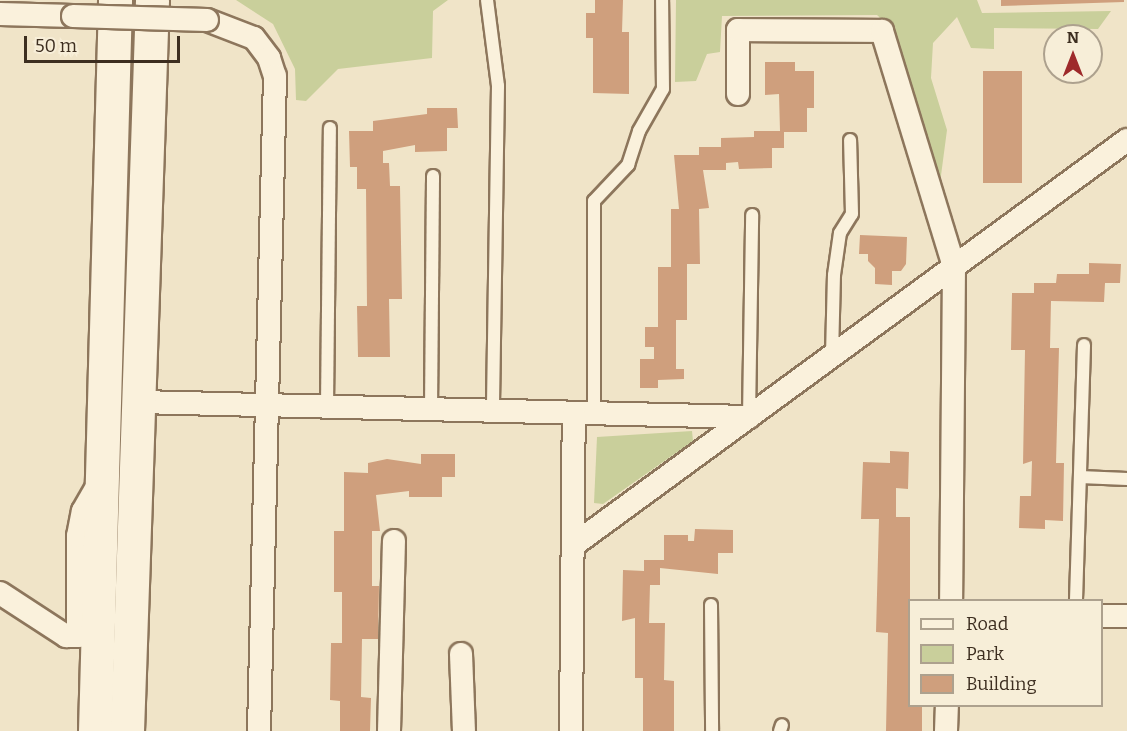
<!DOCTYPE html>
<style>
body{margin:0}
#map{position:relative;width:1127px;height:731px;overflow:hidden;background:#f0e4c8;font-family:Bitter,serif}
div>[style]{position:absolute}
.green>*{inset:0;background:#c9cf9b}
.building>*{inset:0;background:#cf9f7d;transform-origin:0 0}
.roads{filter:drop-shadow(2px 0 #8d765c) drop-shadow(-2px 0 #8d765c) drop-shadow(0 2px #8d765c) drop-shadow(0 -2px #8d765c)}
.lane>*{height:12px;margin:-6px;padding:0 6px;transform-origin:6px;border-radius:6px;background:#faf1dc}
.street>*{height:22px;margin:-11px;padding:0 11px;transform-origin:11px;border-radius:11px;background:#faf1dc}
.secondary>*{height:33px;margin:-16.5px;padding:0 16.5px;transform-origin:16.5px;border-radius:16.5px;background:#faf1dc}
.bridges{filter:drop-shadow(2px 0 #8d765c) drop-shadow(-2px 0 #8d765c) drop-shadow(0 2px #8d765c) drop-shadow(0 -2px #8d765c)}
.street-bridge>*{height:22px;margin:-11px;padding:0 11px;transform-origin:11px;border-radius:11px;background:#faf1dc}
span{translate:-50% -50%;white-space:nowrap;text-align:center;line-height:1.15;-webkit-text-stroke:6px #f7eed8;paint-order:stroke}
.legend{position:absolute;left:908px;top:599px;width:195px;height:108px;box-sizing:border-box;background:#f7eed8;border:2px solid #ada18e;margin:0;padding:8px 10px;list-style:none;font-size:18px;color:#3d2e20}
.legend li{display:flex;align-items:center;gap:12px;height:30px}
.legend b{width:30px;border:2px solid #ada18e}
.north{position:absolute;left:1043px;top:24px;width:60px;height:60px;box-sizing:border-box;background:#f7eed8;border:2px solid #ada18e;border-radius:50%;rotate:0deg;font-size:16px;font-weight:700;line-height:24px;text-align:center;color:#3d2e20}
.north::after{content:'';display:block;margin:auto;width:21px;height:27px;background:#9e2a2b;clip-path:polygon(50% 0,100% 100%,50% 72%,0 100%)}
.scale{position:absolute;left:24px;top:36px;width:156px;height:27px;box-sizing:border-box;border:3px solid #3d2e20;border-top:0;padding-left:8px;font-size:18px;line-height:21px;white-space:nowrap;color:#3d2e20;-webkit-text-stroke:4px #f7eed8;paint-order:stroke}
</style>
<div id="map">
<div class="green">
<i style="clip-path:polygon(236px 0,448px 0,433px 11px,432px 58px,338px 69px,306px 101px,296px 100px,295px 69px,273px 24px)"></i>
<i style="clip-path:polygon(676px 0,977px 0,982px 13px,1111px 11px,1098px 29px,994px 28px,994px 49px,971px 48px,957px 17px,933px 43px,931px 78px,947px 130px,940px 183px,888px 25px,877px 15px,722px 16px,720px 52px,707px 54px,696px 81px,675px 82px)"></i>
<i style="clip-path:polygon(692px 431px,693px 441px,603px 504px,594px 503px,597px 437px)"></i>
</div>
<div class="building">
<i style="clip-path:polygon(595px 0,623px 0,622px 32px,629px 32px,629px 94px,593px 93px,593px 38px,586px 38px,586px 13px,595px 13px)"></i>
<i style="clip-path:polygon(1001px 0,1124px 0,1124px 2px,1001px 6px)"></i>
<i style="clip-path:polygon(765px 62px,795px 62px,795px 71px,814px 71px,814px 108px,807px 108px,807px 132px,784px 132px,784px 148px,772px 148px,772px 168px,739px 169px,738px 162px,726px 163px,726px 170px,703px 170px,709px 208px,699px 209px,700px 264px,687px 264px,687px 320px,676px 320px,676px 369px,684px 369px,684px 379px,658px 380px,658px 388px,640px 388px,640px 359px,654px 359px,654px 347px,645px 347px,645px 327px,658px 327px,658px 267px,671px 267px,671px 209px,679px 209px,674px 155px,699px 155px,699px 147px,721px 147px,721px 138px,754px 137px,754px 131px,780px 131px,779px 94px,765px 95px)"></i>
<i style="left:983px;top:71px;width:39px;height:112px"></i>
<i style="clip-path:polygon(427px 108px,457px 108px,458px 128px,447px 128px,447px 151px,415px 152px,415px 145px,383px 151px,383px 163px,389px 163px,390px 186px,400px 186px,402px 299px,389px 299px,390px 357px,358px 357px,357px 306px,367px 306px,366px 189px,357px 189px,357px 167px,350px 167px,349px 131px,373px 131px,373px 121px,427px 114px)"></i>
<i style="clip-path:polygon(860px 235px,907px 237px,906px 264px,901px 271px,892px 271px,892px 285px,875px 284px,875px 268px,868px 261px,868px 254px,859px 254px)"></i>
<i style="clip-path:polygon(1089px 263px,1121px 264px,1120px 283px,1105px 283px,1104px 302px,1051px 301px,1050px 348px,1059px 348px,1056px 463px,1064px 463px,1063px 521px,1045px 520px,1045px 529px,1019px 528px,1020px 496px,1031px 496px,1032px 461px,1023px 464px,1025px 350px,1011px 350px,1012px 293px,1034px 293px,1034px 283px,1056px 283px,1057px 274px,1089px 274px)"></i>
<i style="clip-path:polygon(890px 451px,909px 452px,908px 489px,896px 488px,896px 517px,910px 517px,910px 706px,922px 706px,922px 731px,886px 731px,888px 633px,876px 632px,879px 519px,861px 519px,863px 462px,890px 463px)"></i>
<i style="clip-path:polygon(421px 454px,455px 454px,455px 477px,442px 477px,442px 497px,409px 497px,409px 491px,376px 495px,380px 531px,372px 531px,372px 586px,379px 586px,378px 639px,362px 639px,361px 697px,371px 698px,370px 731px,340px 731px,340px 701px,330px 700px,331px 643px,342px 643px,342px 592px,334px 592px,334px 531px,344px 531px,344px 472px,368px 473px,368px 463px,387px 459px,421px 464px)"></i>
<i style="clip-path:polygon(695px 529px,733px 530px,733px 553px,718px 553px,718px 574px,660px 568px,660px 585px,650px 585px,649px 623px,665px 623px,664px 680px,674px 681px,674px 731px,643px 731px,643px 678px,635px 678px,635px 618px,622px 621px,623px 570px,644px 571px,644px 560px,664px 560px,664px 535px,688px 535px,688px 541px,694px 541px)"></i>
</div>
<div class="roads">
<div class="lane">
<i style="left:487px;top:0;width:87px;rotate:82.7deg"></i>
<i style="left:498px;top:86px;width:325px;rotate:90.9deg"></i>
<i style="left:832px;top:356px;width:81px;rotate:-88.6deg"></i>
<i style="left:834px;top:275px;width:42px;rotate:-81.9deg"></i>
<i style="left:840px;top:233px;width:22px;rotate:-58deg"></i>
<i style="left:852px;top:214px;width:74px;rotate:-91.5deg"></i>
<i style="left:327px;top:406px;width:278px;rotate:-89.4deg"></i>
<i style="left:431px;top:409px;width:233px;rotate:-89.5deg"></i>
<i style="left:594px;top:413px;width:212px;rotate:-90deg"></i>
<i style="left:594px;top:201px;width:50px;rotate:-46.6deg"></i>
<i style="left:628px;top:165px;width:36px;rotate:-72deg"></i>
<i style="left:639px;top:131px;width:48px;rotate:-60.3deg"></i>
<i style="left:663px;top:89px;width:89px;rotate:-90.6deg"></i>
<i style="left:749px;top:417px;width:202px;rotate:-89.1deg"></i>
<i style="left:1080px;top:477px;width:47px;rotate:2.4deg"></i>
<i style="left:1076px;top:600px;width:255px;rotate:-88.2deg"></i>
<i style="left:711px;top:605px;width:126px;rotate:89.5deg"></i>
<i style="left:780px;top:731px;width:6px;rotate:-72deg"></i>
</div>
<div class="street">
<i style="left:0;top:14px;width:73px;rotate:1.6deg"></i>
<i style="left:207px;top:20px;width:50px;rotate:21deg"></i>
<i style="left:254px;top:38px;width:25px;rotate:53deg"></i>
<i style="left:269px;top:58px;width:19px;rotate:72deg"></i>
<i style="left:275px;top:76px;width:655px;rotate:91.4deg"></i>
<i style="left:738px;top:94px;width:64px;rotate:-90deg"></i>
<i style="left:738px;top:30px;width:144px;rotate:0.4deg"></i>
<i style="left:882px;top:31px;width:247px;rotate:73deg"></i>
<i style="left:954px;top:267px;width:333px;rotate:90.5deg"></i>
<i style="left:139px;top:402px;width:610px;rotate:1.41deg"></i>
<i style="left:575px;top:544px;width:684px;rotate:-36.2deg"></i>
<i style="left:0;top:593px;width:79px;rotate:33.1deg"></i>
<i style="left:66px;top:636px;width:12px"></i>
<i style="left:78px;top:636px;width:100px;rotate:-90deg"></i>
<i style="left:78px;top:536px;width:25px;rotate:-79deg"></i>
<i style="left:83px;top:511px;width:34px;rotate:-60deg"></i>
<i style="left:1102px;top:616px;width:25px"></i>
<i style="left:461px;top:654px;width:77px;rotate:87.8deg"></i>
<i style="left:389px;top:731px;width:190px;rotate:-88.5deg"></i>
<i style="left:571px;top:731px;width:318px;rotate:-89.5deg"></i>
<i style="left:946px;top:731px;width:25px;rotate:-88deg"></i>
</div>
<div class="secondary">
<i style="left:95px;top:731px;width:731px;rotate:-88.43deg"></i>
<i style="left:127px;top:731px;width:731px;rotate:-88.04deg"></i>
</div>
</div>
<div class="bridges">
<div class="street-bridge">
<i style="left:73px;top:16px;width:134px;rotate:1.7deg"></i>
</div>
</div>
<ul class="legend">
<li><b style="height:8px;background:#faf1dc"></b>Road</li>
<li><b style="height:16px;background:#c9cf9b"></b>Park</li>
<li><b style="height:16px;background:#cf9f7d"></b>Building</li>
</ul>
<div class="north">N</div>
<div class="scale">50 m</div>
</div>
